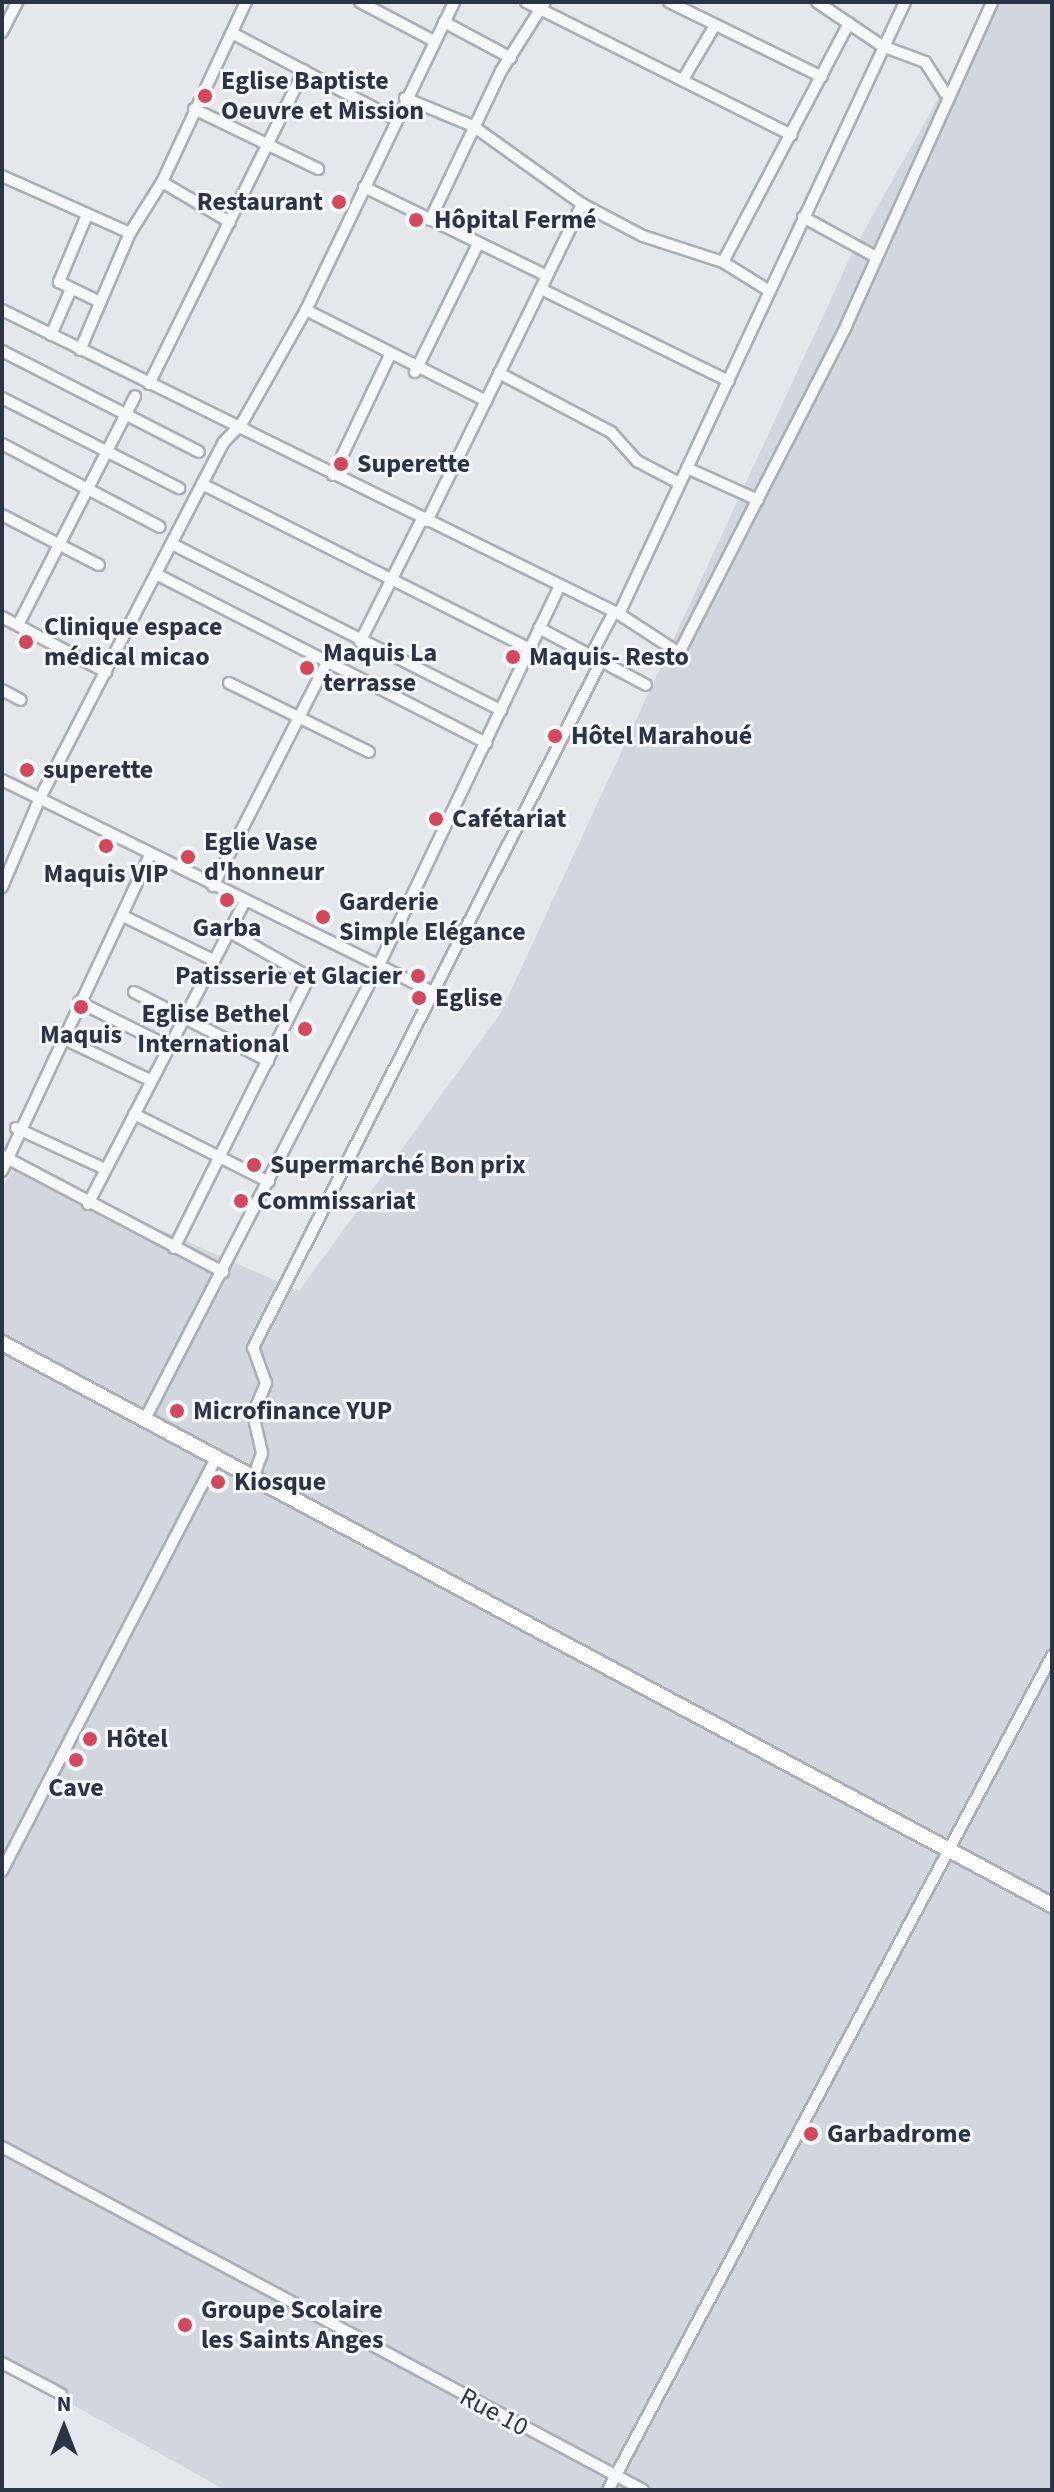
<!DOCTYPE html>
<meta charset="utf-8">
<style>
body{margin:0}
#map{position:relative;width:1054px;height:2492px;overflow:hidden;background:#e4e7ec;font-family:"Source Sans 3",sans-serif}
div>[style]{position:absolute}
.built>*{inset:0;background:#d2d6de}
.roads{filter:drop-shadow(2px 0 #a9aeb7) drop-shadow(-2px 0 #a9aeb7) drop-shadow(0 2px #a9aeb7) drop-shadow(0 -2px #a9aeb7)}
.street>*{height:10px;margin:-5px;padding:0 5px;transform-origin:5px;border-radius:5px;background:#f7f8fa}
.secondary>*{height:14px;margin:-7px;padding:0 7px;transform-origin:7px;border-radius:7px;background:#fff}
.dots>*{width:22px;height:22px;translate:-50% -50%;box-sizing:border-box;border:4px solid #f4f6f9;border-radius:50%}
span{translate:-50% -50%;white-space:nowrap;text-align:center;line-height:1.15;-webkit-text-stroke:6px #f4f6f9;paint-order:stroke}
.poi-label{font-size:26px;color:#2b3445;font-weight:700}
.left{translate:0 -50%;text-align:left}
.right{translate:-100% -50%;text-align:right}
.street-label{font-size:26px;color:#2b3445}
.frame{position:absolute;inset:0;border:4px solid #2b3445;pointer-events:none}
.north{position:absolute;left:24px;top:2388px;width:80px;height:80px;-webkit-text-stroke:6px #f4f6f9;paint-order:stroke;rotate:0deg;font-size:22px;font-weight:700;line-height:32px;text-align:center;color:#2b3445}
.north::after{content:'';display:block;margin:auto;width:28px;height:36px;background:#2b3445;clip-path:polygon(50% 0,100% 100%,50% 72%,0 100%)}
</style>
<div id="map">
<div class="built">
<i style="clip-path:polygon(992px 2px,1052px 2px,1052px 2490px,225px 2490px,2px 2365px,2px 1189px,15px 1165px,299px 1291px,500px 1014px,855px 247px)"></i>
</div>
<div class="roads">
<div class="street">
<i style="left:360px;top:2px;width:84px;rotate:27.8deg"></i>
<i style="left:526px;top:2px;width:297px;rotate:26.6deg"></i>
<i style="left:669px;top:2px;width:170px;rotate:26.1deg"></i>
<i style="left:817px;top:2px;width:78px;rotate:34.1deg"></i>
<i style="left:882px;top:46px;width:46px;rotate:20.4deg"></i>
<i style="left:925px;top:62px;width:37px;rotate:57deg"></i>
<i style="left:444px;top:22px;width:76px;rotate:28.2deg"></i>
<i style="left:2px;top:32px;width:34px;rotate:-63deg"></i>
<i style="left:232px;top:33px;width:184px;rotate:27.8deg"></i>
<i style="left:685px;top:76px;width:57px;rotate:-59.4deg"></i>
<i style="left:405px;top:98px;width:74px;rotate:22.4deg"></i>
<i style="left:473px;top:126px;width:134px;rotate:35.6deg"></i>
<i style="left:582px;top:204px;width:69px;rotate:27.7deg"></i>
<i style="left:643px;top:236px;width:84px;rotate:18deg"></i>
<i style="left:723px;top:262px;width:53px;rotate:31.9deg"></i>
<i style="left:194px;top:109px;width:138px;rotate:25.8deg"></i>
<i style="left:2px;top:176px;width:140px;rotate:24deg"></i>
<i style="left:162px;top:182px;width:199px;rotate:-65deg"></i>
<i style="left:364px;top:187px;width:203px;rotate:25.9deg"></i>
<i style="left:87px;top:215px;width:73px;rotate:112.7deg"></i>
<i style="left:59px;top:282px;width:46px;rotate:26deg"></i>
<i style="left:803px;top:217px;width:83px;rotate:28.7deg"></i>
<i style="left:430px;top:220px;width:165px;rotate:-64.5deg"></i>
<i style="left:501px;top:71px;width:82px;rotate:-57.5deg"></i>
<i style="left:723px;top:262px;width:270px;rotate:-62.2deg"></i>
<i style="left:541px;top:289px;width:209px;rotate:26.1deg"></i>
<i style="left:2px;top:310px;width:688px;rotate:26.23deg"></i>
<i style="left:619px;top:614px;width:72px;rotate:33deg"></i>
<i style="left:679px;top:653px;width:367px;rotate:-62.9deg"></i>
<i style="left:846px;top:326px;width:355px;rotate:-65.7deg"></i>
<i style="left:306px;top:310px;width:202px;rotate:26.8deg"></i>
<i style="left:51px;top:335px;width:50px;rotate:-66.5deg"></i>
<i style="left:80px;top:350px;width:127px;rotate:-66.9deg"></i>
<i style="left:130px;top:233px;width:60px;rotate:-57.9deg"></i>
<i style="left:162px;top:182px;width:79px;rotate:30.5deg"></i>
<i style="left:2px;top:351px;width:221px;rotate:27.1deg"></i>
<i style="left:415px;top:372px;width:143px;rotate:-63.8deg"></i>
<i style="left:499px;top:373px;width:127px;rotate:27.8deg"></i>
<i style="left:611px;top:432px;width:39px;rotate:48deg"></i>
<i style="left:637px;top:461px;width:47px;rotate:27.6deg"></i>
<i style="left:149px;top:384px;width:350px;rotate:-63.7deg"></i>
<i style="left:2px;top:398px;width:199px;rotate:27deg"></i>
<i style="left:2px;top:444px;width:178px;rotate:27.7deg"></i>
<i style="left:687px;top:468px;width:78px;rotate:24.3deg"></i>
<i style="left:333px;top:475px;width:131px;rotate:-64.6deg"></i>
<i style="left:202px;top:484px;width:367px;rotate:26.7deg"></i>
<i style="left:2px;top:515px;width:109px;rotate:27.3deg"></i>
<i style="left:427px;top:521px;width:353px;rotate:-63.9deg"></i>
<i style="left:172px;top:544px;width:369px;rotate:26.8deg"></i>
<i style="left:158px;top:575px;width:369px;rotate:27.1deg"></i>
<i style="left:619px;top:614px;width:676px;rotate:-64.95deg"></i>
<i style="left:2px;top:617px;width:118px;rotate:27.9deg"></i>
<i style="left:18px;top:625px;width:257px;rotate:-62.9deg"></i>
<i style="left:539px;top:628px;width:121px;rotate:28deg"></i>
<i style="left:360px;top:642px;width:138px;rotate:-63.2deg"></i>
<i style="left:590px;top:657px;width:51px;rotate:-61.9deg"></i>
<i style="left:229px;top:683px;width:156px;rotate:26.2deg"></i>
<i style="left:2px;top:690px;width:21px;rotate:28deg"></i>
<i style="left:2px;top:780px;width:479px;rotate:26.2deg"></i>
<i style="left:213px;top:886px;width:249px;rotate:-63deg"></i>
<i style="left:2px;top:887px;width:97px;rotate:-66.9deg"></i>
<i style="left:40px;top:798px;width:399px;rotate:-62.7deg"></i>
<i style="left:223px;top:443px;width:28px;rotate:-46deg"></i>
<i style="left:242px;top:423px;width:130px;rotate:-60.5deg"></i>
<i style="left:306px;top:310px;width:342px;rotate:-64.3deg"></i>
<i style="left:123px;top:916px;width:98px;rotate:26deg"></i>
<i style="left:134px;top:992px;width:151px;rotate:27.2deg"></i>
<i style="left:79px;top:1002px;width:99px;rotate:26.3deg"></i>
<i style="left:62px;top:1038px;width:98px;rotate:25.5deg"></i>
<i style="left:134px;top:1114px;width:151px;rotate:26.7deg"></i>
<i style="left:16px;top:1128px;width:98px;rotate:24.7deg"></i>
<i style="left:3px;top:1156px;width:249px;rotate:27.8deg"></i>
<i style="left:2px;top:1171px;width:349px;rotate:-64.9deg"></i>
<i style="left:88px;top:1204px;width:341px;rotate:-62.6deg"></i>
<i style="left:174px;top:1248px;width:303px;rotate:-63.5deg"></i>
<i style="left:309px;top:977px;width:93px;rotate:-150.4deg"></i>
<i style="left:144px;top:1421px;width:513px;rotate:-62.74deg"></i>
<i style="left:379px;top:965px;width:418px;rotate:-64.5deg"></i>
<i style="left:252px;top:1481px;width:30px;rotate:-70deg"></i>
<i style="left:262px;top:1453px;width:40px;rotate:-103deg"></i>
<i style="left:253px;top:1414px;width:34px;rotate:-67deg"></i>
<i style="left:266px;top:1383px;width:37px;rotate:-110deg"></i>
<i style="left:253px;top:1348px;width:768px;rotate:-63.13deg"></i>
<i style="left:2px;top:1871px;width:461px;rotate:-62.6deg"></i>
<i style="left:2px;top:2147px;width:727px;rotate:28.15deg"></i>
<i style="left:2px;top:2363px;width:67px;rotate:27.7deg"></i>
<i style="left:608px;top:2490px;width:945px;rotate:-61.97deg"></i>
</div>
<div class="secondary">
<i style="left:2px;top:1343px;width:1191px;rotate:28.16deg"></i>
</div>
</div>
<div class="dots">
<i style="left:205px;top:96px;background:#d1495b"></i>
<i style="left:339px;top:202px;background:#d1495b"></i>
<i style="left:416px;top:220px;background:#d1495b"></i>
<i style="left:341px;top:464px;background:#d1495b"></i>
<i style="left:26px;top:642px;background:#d1495b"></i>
<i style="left:513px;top:657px;background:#d1495b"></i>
<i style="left:307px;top:668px;background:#d1495b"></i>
<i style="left:555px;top:736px;background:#d1495b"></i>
<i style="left:27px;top:770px;background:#d1495b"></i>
<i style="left:436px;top:819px;background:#d1495b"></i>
<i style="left:106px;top:846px;background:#d1495b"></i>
<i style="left:188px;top:857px;background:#d1495b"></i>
<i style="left:227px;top:900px;background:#d1495b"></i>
<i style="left:323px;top:917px;background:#d1495b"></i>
<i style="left:418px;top:976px;background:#d1495b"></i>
<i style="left:419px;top:998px;background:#d1495b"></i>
<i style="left:81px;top:1007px;background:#d1495b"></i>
<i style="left:305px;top:1029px;background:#d1495b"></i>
<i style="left:254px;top:1165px;background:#d1495b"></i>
<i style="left:241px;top:1201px;background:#d1495b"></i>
<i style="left:177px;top:1411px;background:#d1495b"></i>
<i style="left:218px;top:1482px;background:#d1495b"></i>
<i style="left:90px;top:1739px;background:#d1495b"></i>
<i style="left:76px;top:1760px;background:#d1495b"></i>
<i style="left:811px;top:2134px;background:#d1495b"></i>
<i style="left:185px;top:2325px;background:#d1495b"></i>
</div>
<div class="poi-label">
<span class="left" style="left:221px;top:96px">Eglise Baptiste<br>Oeuvre et Mission</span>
<span class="right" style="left:323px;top:202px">Restaurant</span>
<span class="left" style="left:434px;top:220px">Hôpital Fermé</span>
<span class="left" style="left:357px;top:464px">Superette</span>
<span class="left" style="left:44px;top:642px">Clinique espace<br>médical micao</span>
<span class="left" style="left:323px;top:668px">Maquis La<br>terrasse</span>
<span class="left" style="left:529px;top:657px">Maquis- Resto</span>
<span class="left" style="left:571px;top:736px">Hôtel Marahoué</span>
<span class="left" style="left:43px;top:770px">superette</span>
<span class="left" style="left:452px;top:819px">Cafétariat</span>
<span class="left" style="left:204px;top:857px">Eglie Vase<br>d'honneur</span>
<span style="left:106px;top:874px">Maquis VIP</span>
<span class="left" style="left:339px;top:917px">Garderie<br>Simple Elégance</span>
<span style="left:227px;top:928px">Garba</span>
<span class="right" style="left:402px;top:976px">Patisserie et Glacier</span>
<span class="left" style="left:435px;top:998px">Eglise</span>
<span class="right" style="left:289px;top:1029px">Eglise Bethel<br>International</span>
<span style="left:81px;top:1035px">Maquis</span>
<span class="left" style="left:270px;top:1165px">Supermarché Bon prix</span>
<span class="left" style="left:257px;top:1201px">Commissariat</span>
<span class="left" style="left:193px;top:1411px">Microfinance YUP</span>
<span class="left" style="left:234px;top:1482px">Kiosque</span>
<span class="left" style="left:106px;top:1739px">Hôtel</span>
<span style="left:76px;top:1788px">Cave</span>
<span class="left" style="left:827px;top:2134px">Garbadrome</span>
<span class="left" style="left:201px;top:2325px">Groupe Scolaire<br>les Saints Anges</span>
</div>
<div class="street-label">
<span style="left:494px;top:2412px;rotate:28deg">Rue 10</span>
</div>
<div class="frame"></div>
<div class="north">N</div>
</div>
